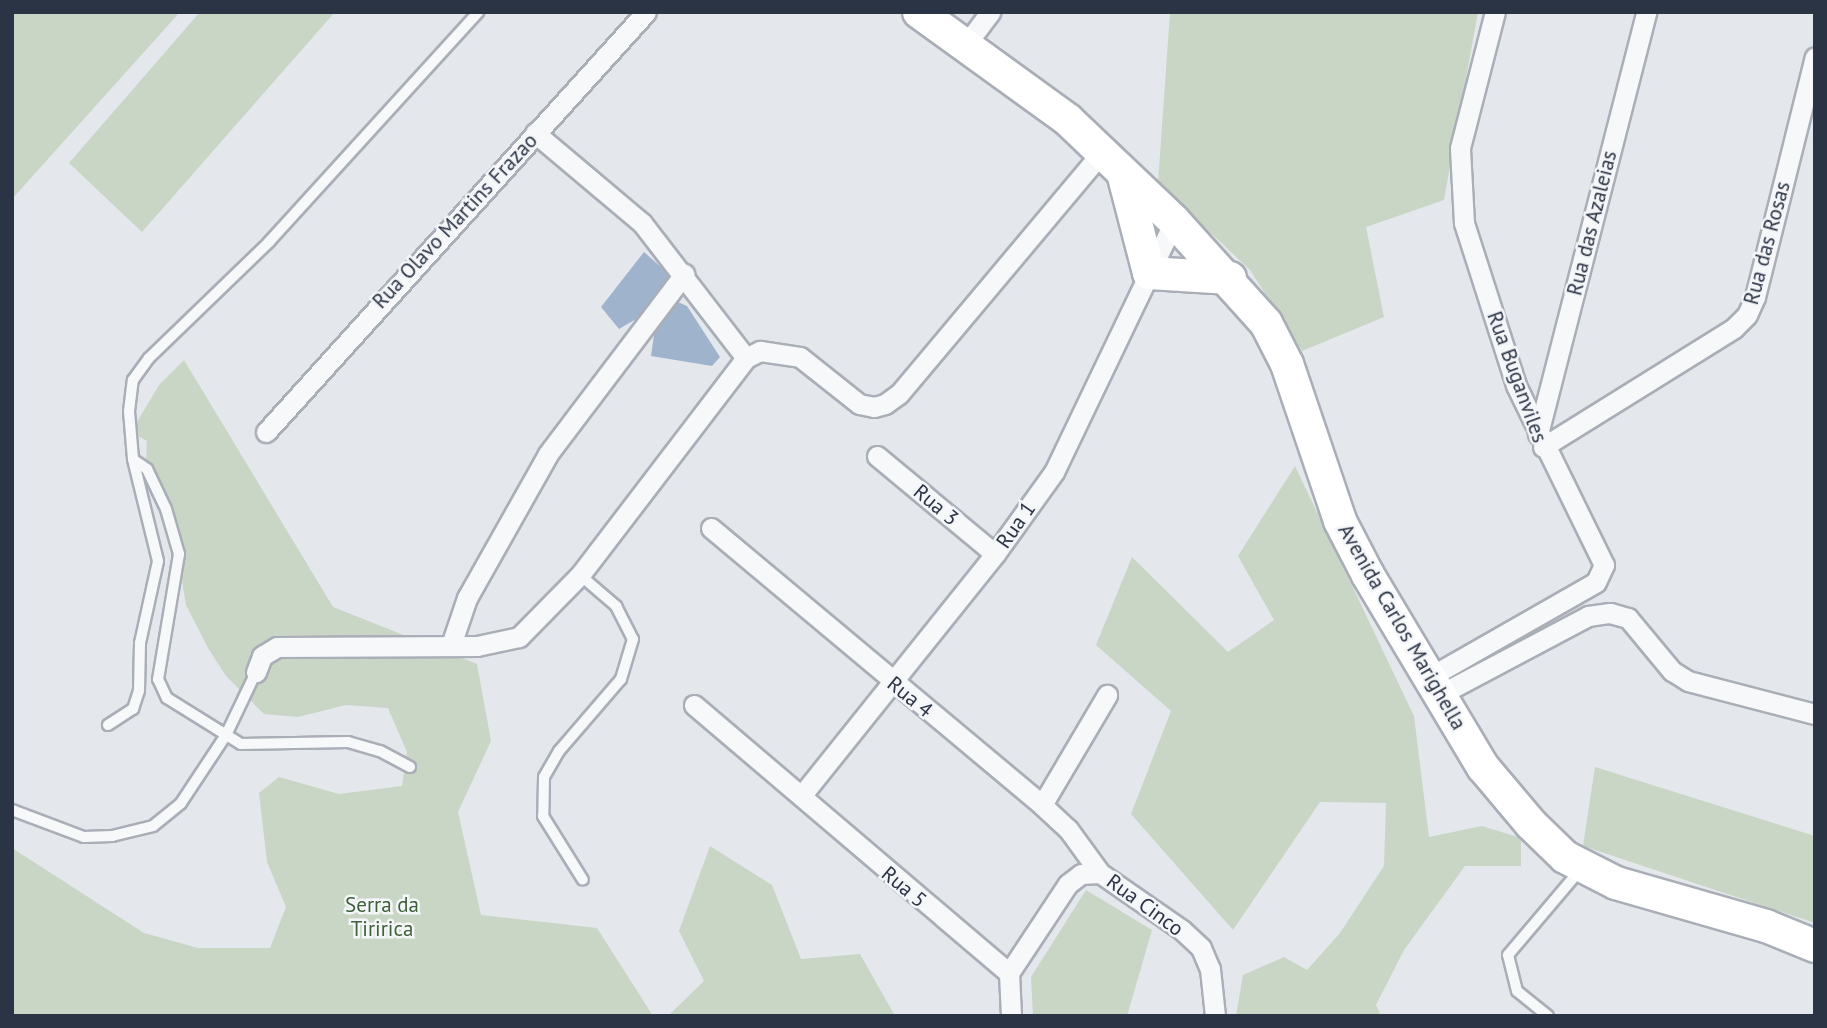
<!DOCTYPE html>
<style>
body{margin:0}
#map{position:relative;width:1827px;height:1028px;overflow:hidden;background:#e4e7ec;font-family:"PT Sans",sans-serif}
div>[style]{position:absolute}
.green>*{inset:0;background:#c9d6c5}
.water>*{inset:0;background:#9fb4cc}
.roads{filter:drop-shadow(2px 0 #a9aeb7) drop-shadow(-2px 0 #a9aeb7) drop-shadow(0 2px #a9aeb7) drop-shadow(0 -2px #a9aeb7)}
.service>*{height:10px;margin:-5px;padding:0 5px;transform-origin:5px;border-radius:5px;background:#f7f8fa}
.minor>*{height:19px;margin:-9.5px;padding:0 9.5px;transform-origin:9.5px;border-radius:9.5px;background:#f7f8fa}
.primary>*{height:32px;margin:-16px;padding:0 16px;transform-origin:16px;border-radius:16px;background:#fff}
span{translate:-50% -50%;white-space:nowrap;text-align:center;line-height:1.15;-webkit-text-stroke:5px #f4f6f9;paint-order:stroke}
.street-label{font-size:21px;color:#2b3445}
.park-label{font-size:21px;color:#3f6138}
.frame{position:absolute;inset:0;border:14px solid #2b3445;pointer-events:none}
</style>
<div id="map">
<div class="green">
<i style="clip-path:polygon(12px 12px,180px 12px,12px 199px)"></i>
<i style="clip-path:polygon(200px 12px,335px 12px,142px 232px,69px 163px)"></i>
<i style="clip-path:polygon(1170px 12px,1478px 12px,1444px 200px,1366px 227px,1384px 317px,1302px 351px,1250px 270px,1158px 183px)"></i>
<i style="clip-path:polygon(184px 360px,333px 607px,477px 664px,491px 741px,458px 812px,481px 915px,597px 928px,653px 1016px,12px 1016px,12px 848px,144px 933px,198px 948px,270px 948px,286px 907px,267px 862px,259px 793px,279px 777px,339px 794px,402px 786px,407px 752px,388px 708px,346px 705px,298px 717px,264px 714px,226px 676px,208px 648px,186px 605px,176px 546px,146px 463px,147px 441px,131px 432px,159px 385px)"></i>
<i style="clip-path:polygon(1295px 466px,1414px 716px,1429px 837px,1482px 826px,1521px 838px,1521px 866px,1465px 866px,1404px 950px,1376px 1005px,1381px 1016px,1236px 1016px,1243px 975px,1284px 957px,1307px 970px,1340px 933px,1384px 866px,1386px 803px,1320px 802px,1233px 930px,1131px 814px,1171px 711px,1096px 645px,1132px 557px,1228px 652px,1274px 620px,1238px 556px)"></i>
<i style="clip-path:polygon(1595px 767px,1815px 836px,1815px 923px,1583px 846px)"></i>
<i style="clip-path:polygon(710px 846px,772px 885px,801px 959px,860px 954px,895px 1016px,668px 1016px,704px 981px,679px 931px)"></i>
<i style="clip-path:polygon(1086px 890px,1152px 930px,1127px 1016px,1033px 1016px,1031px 977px)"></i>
</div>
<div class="water">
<i style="clip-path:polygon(644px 252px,671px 276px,659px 294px,687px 306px,720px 357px,712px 366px,651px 356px,655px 328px,643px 315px,619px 329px,601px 307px)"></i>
</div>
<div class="roads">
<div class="service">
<i style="left:134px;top:460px;width:16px;rotate:35deg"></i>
<i style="left:147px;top:469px;width:44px;rotate:64.6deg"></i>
<i style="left:166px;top:509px;width:47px;rotate:73.9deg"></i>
<i style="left:179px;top:554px;width:127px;rotate:99.5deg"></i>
<i style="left:158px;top:679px;width:21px;rotate:65deg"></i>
<i style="left:167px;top:698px;width:87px;rotate:31.9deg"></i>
<i style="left:241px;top:744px;width:107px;rotate:-1.1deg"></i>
<i style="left:348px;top:742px;width:33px;rotate:16deg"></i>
<i style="left:380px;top:751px;width:34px;rotate:28deg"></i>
<i style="left:580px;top:575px;width:48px;rotate:40.7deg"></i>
<i style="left:616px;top:606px;width:37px;rotate:63deg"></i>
<i style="left:633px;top:639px;width:42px;rotate:106.7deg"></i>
<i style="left:621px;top:679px;width:95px;rotate:130.7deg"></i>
<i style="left:559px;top:751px;width:30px;rotate:120deg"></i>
<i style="left:544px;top:777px;width:39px;rotate:91deg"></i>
<i style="left:543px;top:816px;width:75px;rotate:58deg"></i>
<i style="left:108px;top:725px;width:30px;rotate:-33deg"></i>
<i style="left:133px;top:709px;width:19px;rotate:-72deg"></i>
<i style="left:139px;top:691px;width:48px;rotate:-88.8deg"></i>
<i style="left:140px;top:643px;width:84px;rotate:-77.6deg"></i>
<i style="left:158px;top:561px;width:105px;rotate:-103.8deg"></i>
<i style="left:133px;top:459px;width:48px;rotate:-94.8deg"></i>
<i style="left:129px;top:411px;width:31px;rotate:-83deg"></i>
<i style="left:133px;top:380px;width:27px;rotate:-54deg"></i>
<i style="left:149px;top:358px;width:167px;rotate:-44deg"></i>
<i style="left:269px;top:242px;width:311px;rotate:-47.7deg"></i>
<i style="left:12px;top:810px;width:77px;rotate:20.6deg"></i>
<i style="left:84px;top:837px;width:28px;rotate:-2deg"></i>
<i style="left:112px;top:836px;width:42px;rotate:-13.7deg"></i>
<i style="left:153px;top:826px;width:36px;rotate:-39deg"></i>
<i style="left:181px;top:803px;width:82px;rotate:-56.5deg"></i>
<i style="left:226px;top:735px;width:70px;rotate:-64.5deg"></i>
<i style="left:1548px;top:1016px;width:40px;rotate:-141deg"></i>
<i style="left:1517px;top:991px;width:37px;rotate:-104deg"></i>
<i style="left:1508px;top:955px;width:111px;rotate:-49.7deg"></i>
</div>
<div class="minor">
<i style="left:967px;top:43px;width:39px;rotate:-53deg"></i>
<i style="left:535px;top:133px;width:140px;rotate:40.1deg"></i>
<i style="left:642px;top:223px;width:170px;rotate:52.4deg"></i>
<i style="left:266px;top:432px;width:566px;rotate:-47.86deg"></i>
<i style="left:1538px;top:434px;width:436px;rotate:-75.6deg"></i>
<i style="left:1543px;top:447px;width:225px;rotate:-31.9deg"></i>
<i style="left:1734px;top:328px;width:18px;rotate:-45deg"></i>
<i style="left:1747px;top:315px;width:20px;rotate:-66deg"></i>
<i style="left:1755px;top:297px;width:247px;rotate:-76deg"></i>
<i style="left:877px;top:456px;width:153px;rotate:39.7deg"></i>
<i style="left:711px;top:528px;width:432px;rotate:39.9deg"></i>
<i style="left:1042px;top:805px;width:35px;rotate:43deg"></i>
<i style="left:1068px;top:829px;width:54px;rotate:54deg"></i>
<i style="left:1100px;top:873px;width:100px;rotate:34.8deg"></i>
<i style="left:1182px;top:930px;width:26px;rotate:43deg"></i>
<i style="left:1201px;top:948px;width:23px;rotate:67deg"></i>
<i style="left:1210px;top:969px;width:47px;rotate:83.9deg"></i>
<i style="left:451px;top:645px;width:50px;rotate:-71.2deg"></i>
<i style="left:467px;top:598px;width:165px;rotate:-60.6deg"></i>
<i style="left:548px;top:454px;width:226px;rotate:-52.9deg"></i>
<i style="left:256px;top:672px;width:17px;rotate:-69deg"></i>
<i style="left:262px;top:656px;width:17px;rotate:-31deg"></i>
<i style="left:277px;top:647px;width:200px;rotate:-0.3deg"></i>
<i style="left:477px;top:646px;width:43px;rotate:-12.1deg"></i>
<i style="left:519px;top:637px;width:87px;rotate:-45.5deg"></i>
<i style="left:580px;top:575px;width:273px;rotate:-52.6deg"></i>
<i style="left:746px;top:358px;width:16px;rotate:-27deg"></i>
<i style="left:760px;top:351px;width:40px;rotate:8.5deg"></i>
<i style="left:800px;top:357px;width:75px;rotate:38.5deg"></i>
<i style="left:859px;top:404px;width:15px;rotate:11deg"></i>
<i style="left:874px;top:407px;width:11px;rotate:-15deg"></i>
<i style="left:885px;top:404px;width:17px;rotate:-36deg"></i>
<i style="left:899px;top:394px;width:316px;rotate:-50deg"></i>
<i style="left:1428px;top:678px;width:193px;rotate:-29.7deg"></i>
<i style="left:1596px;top:582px;width:19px;rotate:-65deg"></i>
<i style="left:1604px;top:565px;width:200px;rotate:-116.1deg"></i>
<i style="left:1516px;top:385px;width:170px;rotate:-107.8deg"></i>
<i style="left:1464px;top:223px;width:75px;rotate:-93.1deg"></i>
<i style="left:1460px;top:148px;width:140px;rotate:-75.6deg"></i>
<i style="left:1439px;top:695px;width:169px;rotate:-27.9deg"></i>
<i style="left:1588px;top:616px;width:22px;rotate:-8deg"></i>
<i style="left:1610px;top:613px;width:19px;rotate:16deg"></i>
<i style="left:1628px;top:618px;width:69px;rotate:50.3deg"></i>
<i style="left:1672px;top:671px;width:19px;rotate:32deg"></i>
<i style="left:1688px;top:681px;width:131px;rotate:14.6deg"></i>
<i style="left:694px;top:705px;width:414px;rotate:40.4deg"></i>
<i style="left:802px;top:795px;width:309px;rotate:-51.3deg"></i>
<i style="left:995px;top:554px;width:101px;rotate:-54.3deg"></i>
<i style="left:1054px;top:472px;width:278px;rotate:-64.4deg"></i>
<i style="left:1042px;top:805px;width:128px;rotate:-59.4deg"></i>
<i style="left:1009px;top:973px;width:107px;rotate:-56.5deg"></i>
<i style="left:1068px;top:884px;width:16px;rotate:-38deg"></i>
<i style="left:1081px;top:874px;width:19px;rotate:-3deg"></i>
<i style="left:1009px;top:973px;width:43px;rotate:87.3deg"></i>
</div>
<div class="primary">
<i style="left:919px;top:12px;width:184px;rotate:35.9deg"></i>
<i style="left:1068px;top:120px;width:146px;rotate:43.6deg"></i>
<i style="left:1174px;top:221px;width:137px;rotate:48deg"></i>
<i style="left:1266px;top:323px;width:46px;rotate:62.9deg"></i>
<i style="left:1287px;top:364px;width:166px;rotate:71.3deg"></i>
<i style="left:1340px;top:521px;width:61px;rotate:62.6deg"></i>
<i style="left:1368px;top:575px;width:224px;rotate:59.1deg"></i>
<i style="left:1483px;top:767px;width:75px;rotate:49.9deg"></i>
<i style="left:1531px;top:824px;width:47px;rotate:44.1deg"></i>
<i style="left:1565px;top:857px;width:57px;rotate:27deg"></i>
<i style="left:1616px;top:883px;width:156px;rotate:16deg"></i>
<i style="left:1766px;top:926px;width:53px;rotate:22.2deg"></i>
<i style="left:1123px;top:173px;width:103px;rotate:75.4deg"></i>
<i style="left:1149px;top:273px;width:81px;rotate:3.5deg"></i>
</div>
</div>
<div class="street-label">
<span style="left:455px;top:221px;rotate:-47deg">Rua Olavo Martins Frazao</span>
<span style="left:1592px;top:223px;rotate:-76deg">Rua das Azaleias</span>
<span style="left:1767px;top:243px;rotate:-75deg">Rua das Rosas</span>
<span style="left:1517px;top:377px;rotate:70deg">Rua Buganviles</span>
<span style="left:936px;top:505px;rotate:40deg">Rua 3</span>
<span style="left:1016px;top:525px;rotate:-55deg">Rua 1</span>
<span style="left:1402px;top:627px;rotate:60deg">Avenida Carlos Marighella</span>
<span style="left:910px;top:697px;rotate:39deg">Rua 4</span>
<span style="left:904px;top:887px;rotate:40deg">Rua 5</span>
<span style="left:1145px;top:905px;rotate:36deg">Rua Cinco</span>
</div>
<div class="park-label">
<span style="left:382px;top:917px">Serra da<br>Tiririca</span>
</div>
<div class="frame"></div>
</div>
